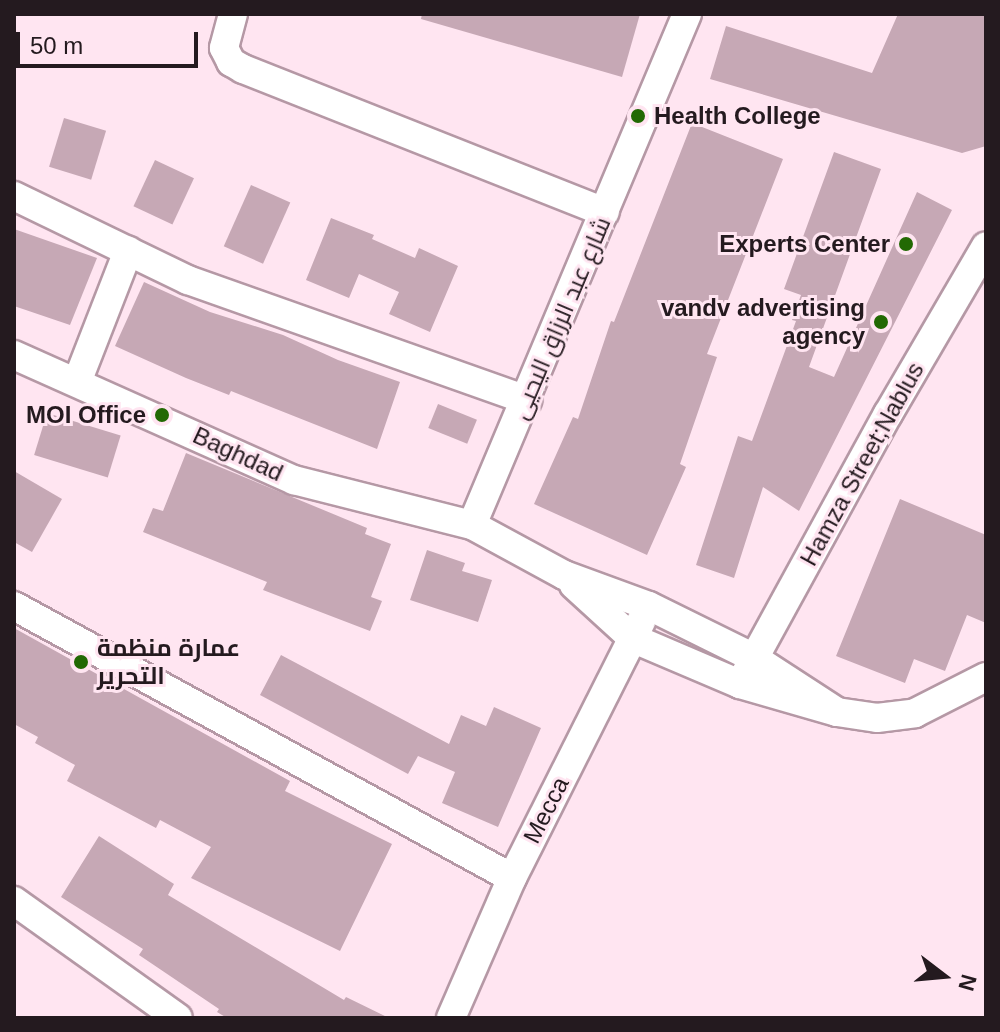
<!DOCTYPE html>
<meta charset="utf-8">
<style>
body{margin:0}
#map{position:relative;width:1000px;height:1032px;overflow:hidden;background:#ffe5f1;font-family:Helvetica,Cairo,sans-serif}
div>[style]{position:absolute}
.building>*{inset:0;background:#c6a8b5;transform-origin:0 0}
.roads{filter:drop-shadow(2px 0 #b598a5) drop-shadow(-2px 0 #b598a5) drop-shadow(0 2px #b598a5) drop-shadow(0 -2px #b598a5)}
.minor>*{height:28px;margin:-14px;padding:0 14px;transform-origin:14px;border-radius:14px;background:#fff}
.dots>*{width:22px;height:22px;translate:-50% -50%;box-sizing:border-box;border:4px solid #ffe5f1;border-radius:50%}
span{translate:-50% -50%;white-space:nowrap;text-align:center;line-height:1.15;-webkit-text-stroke:6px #ffe5f1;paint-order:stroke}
.poi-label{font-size:24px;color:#241a1f;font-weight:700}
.left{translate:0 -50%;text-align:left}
.right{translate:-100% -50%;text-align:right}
.street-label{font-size:24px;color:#241a1f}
.frame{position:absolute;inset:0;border:16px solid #241a1f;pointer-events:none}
.north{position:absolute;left:904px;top:936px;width:80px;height:80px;-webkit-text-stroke:6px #ffe5f1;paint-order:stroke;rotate:106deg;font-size:22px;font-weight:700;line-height:32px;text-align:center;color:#241a1f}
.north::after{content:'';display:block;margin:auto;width:28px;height:36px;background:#241a1f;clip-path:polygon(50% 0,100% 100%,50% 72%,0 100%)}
.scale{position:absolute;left:16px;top:32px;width:182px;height:36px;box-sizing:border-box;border:4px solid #241a1f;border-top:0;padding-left:10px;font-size:24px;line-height:28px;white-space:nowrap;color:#241a1f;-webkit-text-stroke:6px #ffe5f1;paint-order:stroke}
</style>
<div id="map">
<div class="building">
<i style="clip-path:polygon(422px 14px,640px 14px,622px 77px,421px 19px)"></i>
<i style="clip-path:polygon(898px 14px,986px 14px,986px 146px,962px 153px,710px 79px,726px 26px,872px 73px)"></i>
<i style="left:64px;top:118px;width:44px;height:51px;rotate:17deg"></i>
<i style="clip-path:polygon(692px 123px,783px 159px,707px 354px,717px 357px,680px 464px,686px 467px,647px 555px,534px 504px,573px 417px,578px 419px,611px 321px,614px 322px)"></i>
<i style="clip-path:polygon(834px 152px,881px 169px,809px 367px,834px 377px,917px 192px,952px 210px,799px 511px,763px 487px,734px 578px,696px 565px,738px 436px,752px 441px,796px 321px,792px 320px,801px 295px,784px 289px)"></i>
<i style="left:155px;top:160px;width:43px;height:51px;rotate:25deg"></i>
<i style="left:251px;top:185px;width:43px;height:67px;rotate:24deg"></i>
<i style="clip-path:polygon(331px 218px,374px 235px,372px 239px,415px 258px,419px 248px,458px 266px,430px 332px,389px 314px,399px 292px,359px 274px,349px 298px,306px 280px)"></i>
<i style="clip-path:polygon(14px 229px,97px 258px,70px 325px,14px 306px)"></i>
<i style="clip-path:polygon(144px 282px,210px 312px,283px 335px,338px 360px,400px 382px,377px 449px,231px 391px,229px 395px,186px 378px,115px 346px)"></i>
<i style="left:438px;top:404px;width:42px;height:26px;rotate:22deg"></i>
<i style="left:47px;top:413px;width:77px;height:44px;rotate:17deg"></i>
<i style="clip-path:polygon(186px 453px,367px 528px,365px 534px,391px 544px,371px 597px,382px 601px,370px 631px,263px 590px,267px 582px,143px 532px,153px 508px,163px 511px)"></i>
<i style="clip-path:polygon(14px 471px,62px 499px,32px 552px,14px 542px)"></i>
<i style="clip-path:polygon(900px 499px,986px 535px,986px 623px,967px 615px,945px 671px,914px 659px,905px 683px,836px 656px)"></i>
<i style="clip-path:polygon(427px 550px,465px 563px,462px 571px,492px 580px,478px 622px,410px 600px)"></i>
<i style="clip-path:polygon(14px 628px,290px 781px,285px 791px,392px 844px,340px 951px,191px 878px,211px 847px,160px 820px,156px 828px,67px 781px,75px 765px,35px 743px,38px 737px,14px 724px)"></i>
<i style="clip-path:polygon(281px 655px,449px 744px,461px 715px,486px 726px,494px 707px,541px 728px,498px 827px,442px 803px,455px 772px,418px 756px,408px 774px,260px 695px)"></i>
<i style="clip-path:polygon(99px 836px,174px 884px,168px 895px,344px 1000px,346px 997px,389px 1018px,227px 1018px,217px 1012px,219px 1009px,139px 955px,143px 949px,61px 897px)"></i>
</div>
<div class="roads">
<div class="minor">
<i style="left:233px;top:14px;width:35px;rotate:105deg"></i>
<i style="left:224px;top:48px;width:16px;rotate:63deg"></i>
<i style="left:231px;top:62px;width:14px;rotate:30deg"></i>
<i style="left:243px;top:69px;width:389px;rotate:21.6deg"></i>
<i style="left:687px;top:14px;width:554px;rotate:112.82deg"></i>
<i style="left:472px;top:525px;width:105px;rotate:28.5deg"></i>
<i style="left:564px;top:575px;width:90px;rotate:20deg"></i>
<i style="left:649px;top:606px;width:117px;rotate:26.3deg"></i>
<i style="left:754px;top:658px;width:99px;rotate:33deg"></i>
<i style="left:14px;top:196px;width:193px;rotate:25.8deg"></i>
<i style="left:188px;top:280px;width:360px;rotate:19.5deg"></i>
<i style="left:14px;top:355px;width:307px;rotate:24.1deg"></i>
<i style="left:294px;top:480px;width:184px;rotate:14.2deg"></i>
<i style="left:77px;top:382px;width:141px;rotate:-68.7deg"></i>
<i style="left:574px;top:585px;width:79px;rotate:42.4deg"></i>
<i style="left:632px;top:638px;width:117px;rotate:23.1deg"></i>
<i style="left:740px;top:684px;width:101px;rotate:16.1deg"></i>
<i style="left:837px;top:712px;width:40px;rotate:8.5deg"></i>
<i style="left:877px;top:718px;width:38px;rotate:-7deg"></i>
<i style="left:915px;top:713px;width:80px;rotate:-26.9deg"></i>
<i style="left:14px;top:606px;width:567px;rotate:28.64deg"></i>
<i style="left:740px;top:684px;width:308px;rotate:-61.3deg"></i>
<i style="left:888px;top:414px;width:194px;rotate:-59.7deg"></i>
<i style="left:14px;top:901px;width:201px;rotate:35.5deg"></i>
<i style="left:451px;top:1018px;width:153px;rotate:-66.5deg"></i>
<i style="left:512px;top:878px;width:287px;rotate:-63.3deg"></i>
</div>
</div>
<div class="dots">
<i style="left:638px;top:116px;background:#226903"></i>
<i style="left:906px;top:244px;background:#226903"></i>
<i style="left:881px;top:322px;background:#226903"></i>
<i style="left:162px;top:415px;background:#226903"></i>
<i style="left:81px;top:662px;background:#226903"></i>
</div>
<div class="poi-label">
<span class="left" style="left:654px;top:116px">Health College</span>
<span class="right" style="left:890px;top:244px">Experts Center</span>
<span class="right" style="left:865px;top:322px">vandv advertising<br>agency</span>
<span class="right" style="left:146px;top:415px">MOI Office</span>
<span class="left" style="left:97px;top:662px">عمارة منظمة<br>التحرير</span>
</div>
<div class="street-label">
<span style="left:561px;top:318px;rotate:-67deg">شارع عبد الرزاق اليحيى</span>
<span style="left:238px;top:454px;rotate:25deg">Baghdad</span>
<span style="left:862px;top:464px;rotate:-61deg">Hamza Street;Nablus</span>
<span style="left:546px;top:810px;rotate:-63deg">Mecca</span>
</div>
<div class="frame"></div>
<div class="north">N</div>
<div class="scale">50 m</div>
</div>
